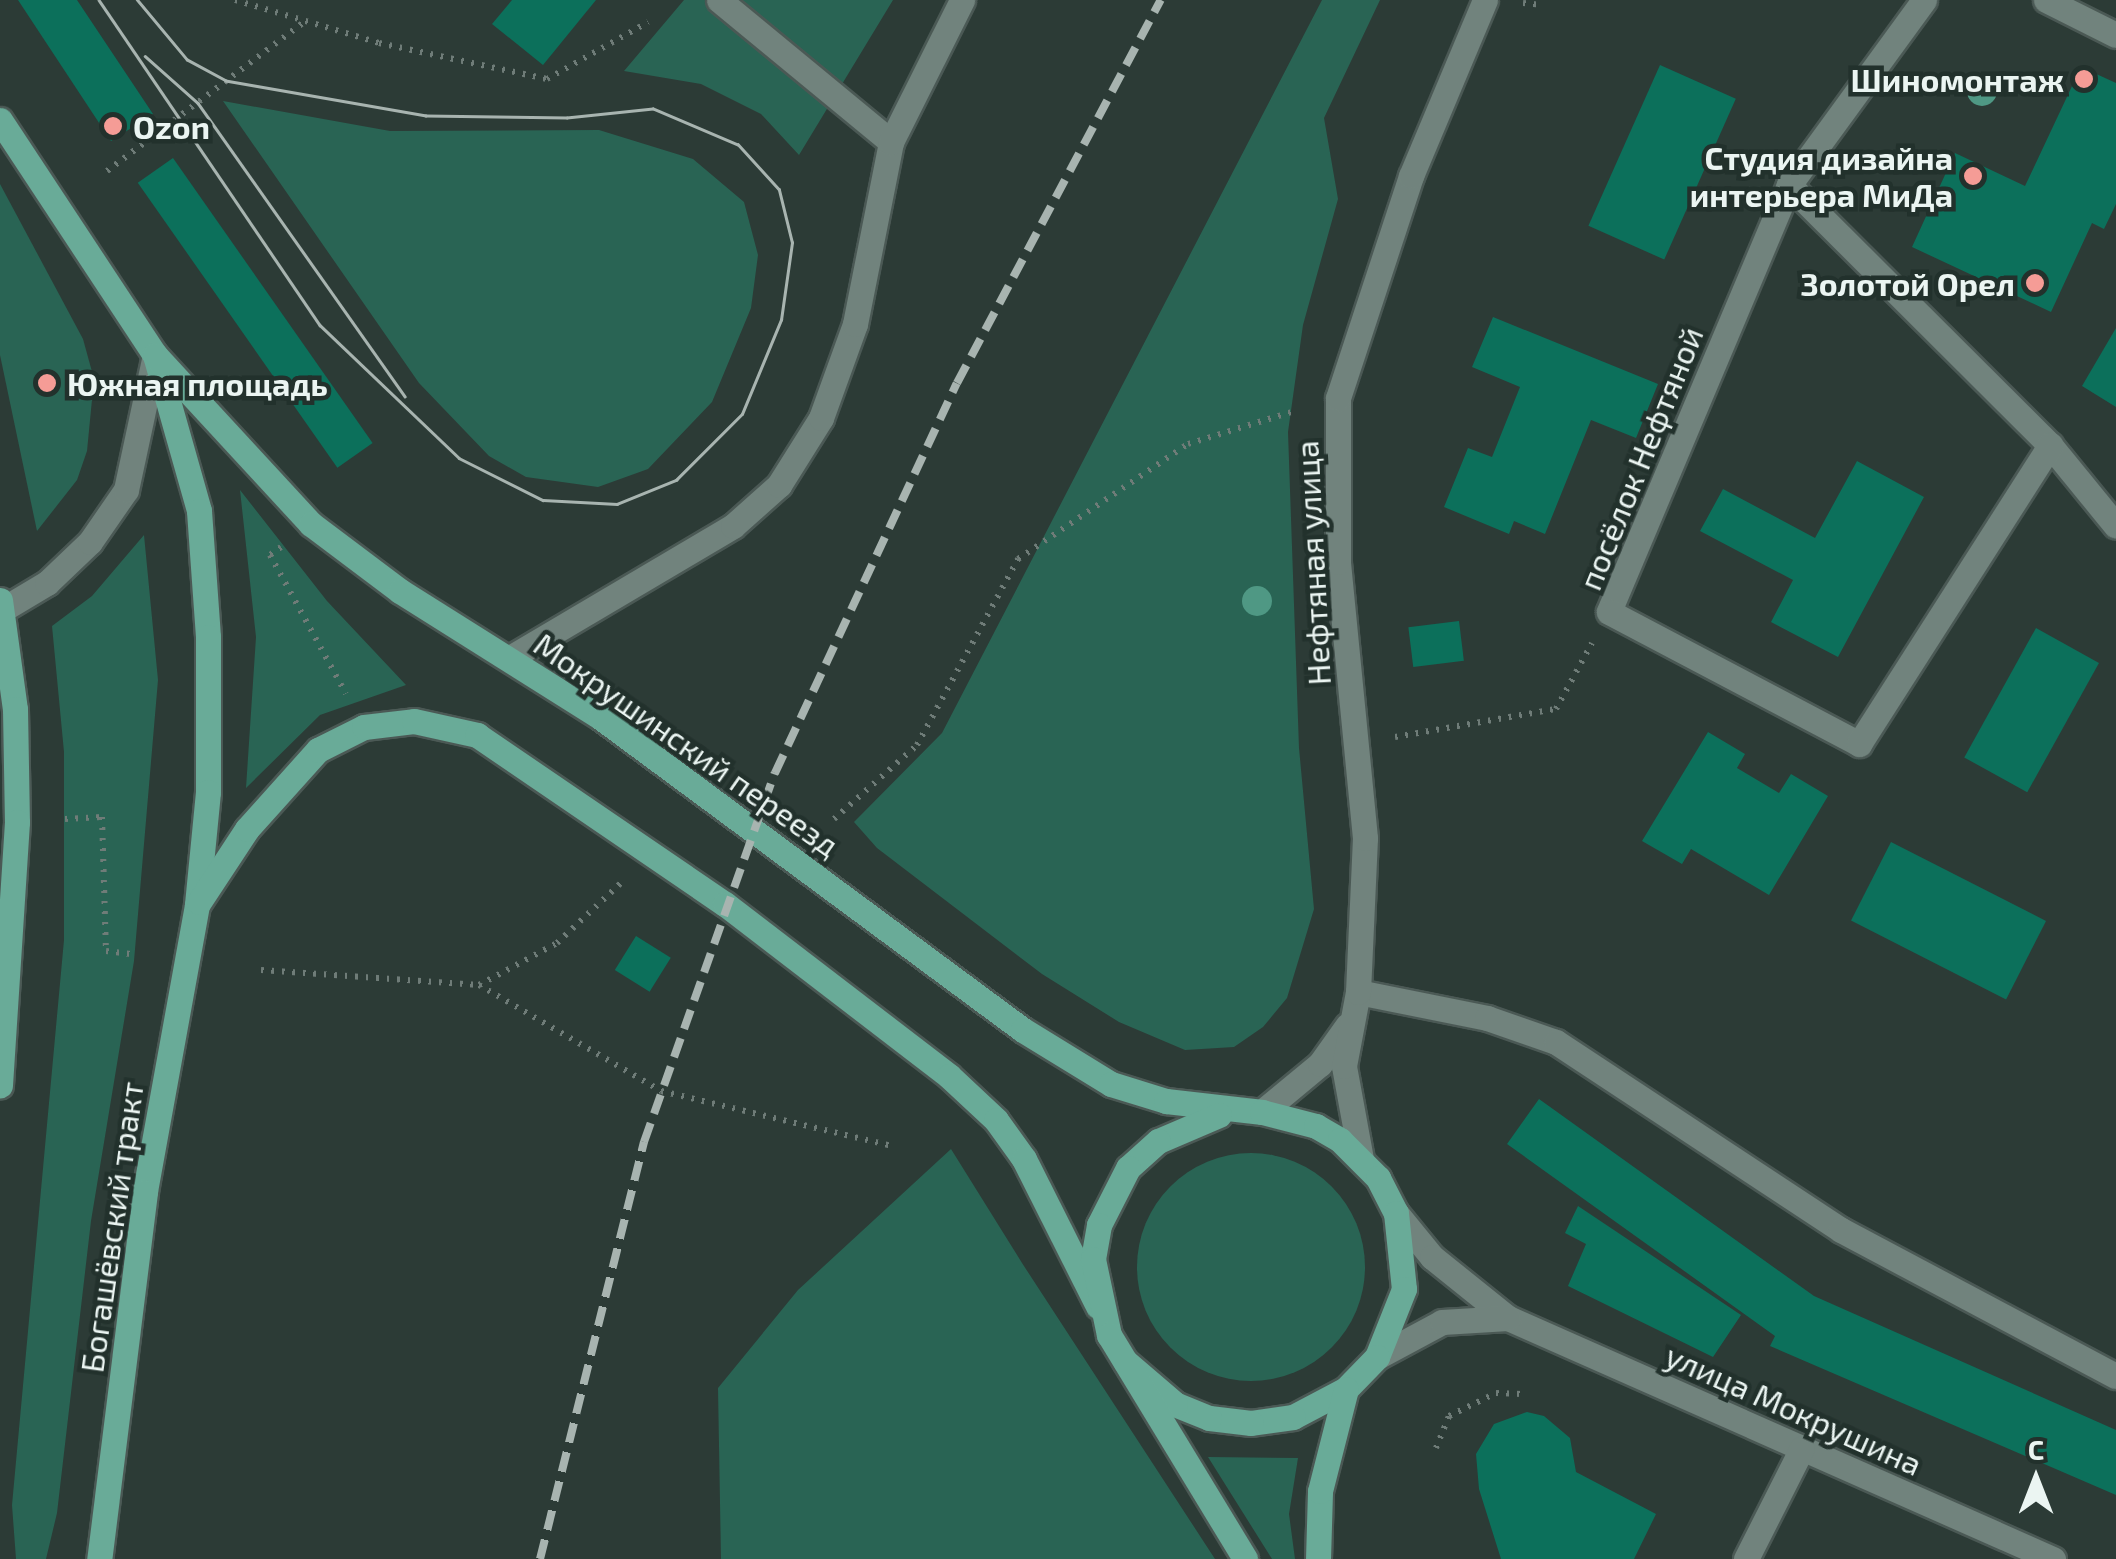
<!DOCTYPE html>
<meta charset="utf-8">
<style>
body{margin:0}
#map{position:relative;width:2116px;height:1559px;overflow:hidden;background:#2c3b36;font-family:"Exo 2",sans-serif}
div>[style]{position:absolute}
.green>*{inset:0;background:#296454}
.round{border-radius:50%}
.building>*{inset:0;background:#0c705b;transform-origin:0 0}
.path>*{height:6px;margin-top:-3px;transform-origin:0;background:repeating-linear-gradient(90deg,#6f7c78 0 2.5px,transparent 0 10.5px)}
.roads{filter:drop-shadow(2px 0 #4b5955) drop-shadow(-2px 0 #4b5955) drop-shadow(0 2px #4b5955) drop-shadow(0 -2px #4b5955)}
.minor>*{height:25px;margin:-12.5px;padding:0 12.5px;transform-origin:12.5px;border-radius:12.5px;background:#71837d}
.major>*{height:25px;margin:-12.5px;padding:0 12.5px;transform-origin:12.5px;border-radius:12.5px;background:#69ab98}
.tram>*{height:2.5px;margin:-1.25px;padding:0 1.25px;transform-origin:1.25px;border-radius:1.25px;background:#a8b4b0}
.rail>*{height:8px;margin-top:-4px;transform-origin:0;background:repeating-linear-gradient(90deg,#a8b4b0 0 20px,transparent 0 30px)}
.trees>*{width:30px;height:30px;margin:-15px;border-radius:50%;background:#4f9884}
.dots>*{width:28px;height:28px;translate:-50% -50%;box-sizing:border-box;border:5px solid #22312c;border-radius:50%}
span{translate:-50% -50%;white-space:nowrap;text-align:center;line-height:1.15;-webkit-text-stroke:9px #22312c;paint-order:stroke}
.poi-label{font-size:32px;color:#ebf5f2;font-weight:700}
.right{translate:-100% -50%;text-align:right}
.left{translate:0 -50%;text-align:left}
.street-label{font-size:32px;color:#ebf5f2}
.north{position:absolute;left:1986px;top:1429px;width:100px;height:100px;-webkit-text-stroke:8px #22312c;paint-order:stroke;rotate:0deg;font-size:28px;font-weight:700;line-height:40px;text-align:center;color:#ebf5f2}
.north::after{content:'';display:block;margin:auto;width:35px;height:45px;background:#ebf5f2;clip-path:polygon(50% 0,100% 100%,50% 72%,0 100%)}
</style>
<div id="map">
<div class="green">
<i style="clip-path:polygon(684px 0,893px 0,799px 155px,761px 114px,701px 84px,624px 71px)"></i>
<i style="clip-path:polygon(1322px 0,1380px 0,1324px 118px,1338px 199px,1303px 325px,1288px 432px,1299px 748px,1314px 909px,1287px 998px,1263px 1027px,1234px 1047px,1185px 1050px,1119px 1022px,1042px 974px,877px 848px,854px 822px,942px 733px)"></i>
<i style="clip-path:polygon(223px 101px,390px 131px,599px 130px,693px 159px,744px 202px,758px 255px,751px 308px,712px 402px,648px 469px,598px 487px,526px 477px,489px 456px,419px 383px)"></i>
<i style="clip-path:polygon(0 184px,83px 339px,94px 379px,87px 451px,77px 480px,37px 531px,0 355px)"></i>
<i style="clip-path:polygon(240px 490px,327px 601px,406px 685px,320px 715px,246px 788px,256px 637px)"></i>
<i style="clip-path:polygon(144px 535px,158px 680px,134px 961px,91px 1221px,57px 1513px,46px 1559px,16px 1559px,12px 1505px,64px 940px,64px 752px,52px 626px,92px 596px)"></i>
<i style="clip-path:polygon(951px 1149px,1022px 1263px,1215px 1559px,721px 1559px,718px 1388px,798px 1290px)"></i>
<i class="round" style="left:1137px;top:1153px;width:228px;height:228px"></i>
<i style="clip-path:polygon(1208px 1457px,1298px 1458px,1289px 1514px,1295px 1559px,1272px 1559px)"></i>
</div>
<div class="building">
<i style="clip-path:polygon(18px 0,77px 0,153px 114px,111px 141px)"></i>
<i style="clip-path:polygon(512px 0,596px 0,543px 65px,492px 24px)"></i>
<i style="left:1660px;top:65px;width:83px;height:176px;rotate:24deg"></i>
<i style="clip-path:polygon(2081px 67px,2116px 83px,2116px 204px,2104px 229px,2092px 223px,2051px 312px,1912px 247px,1955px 153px,2025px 186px)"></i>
<i style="left:173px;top:158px;width:348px;height:43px;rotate:55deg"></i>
<i style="clip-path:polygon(1493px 317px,1658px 384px,1636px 438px,1591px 420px,1545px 534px,1514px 521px,1509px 534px,1444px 507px,1468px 448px,1492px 457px,1520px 387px,1472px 367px)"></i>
<i style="clip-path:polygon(2116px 328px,2116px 407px,2082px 386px)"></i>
<i style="clip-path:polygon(1857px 461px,1924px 497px,1838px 657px,1771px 622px,1793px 580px,1700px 531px,1723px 489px,1815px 538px)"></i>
<i style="left:1459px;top:621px;width:40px;height:51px;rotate:83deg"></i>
<i style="left:2036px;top:628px;width:72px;height:148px;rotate:29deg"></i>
<i style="clip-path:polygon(1708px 732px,1745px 754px,1737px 768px,1779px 793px,1791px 774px,1828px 796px,1769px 895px,1691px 849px,1682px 864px,1642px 841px)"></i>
<i style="left:1891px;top:842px;width:174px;height:88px;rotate:27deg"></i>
<i style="left:636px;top:936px;width:41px;height:40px;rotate:32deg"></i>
<i style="clip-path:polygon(1539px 1099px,1814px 1296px,2116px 1430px,2116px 1495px,1770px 1346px,1775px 1336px,1507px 1144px)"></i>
<i style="clip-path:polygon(1578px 1206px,1741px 1315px,1713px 1357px,1568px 1286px,1586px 1244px,1565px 1233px)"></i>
<i style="clip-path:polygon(1527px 1412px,1544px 1416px,1570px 1438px,1576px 1472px,1656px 1514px,1634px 1559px,1501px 1559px,1479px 1489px,1476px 1454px,1494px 1424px)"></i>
</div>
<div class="path">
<i style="left:235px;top:0;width:150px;rotate:16.6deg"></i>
<i style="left:379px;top:43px;width:172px;rotate:12.1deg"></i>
<i style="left:547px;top:79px;width:116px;rotate:-29.4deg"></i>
<i style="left:1523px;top:3px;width:18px;rotate:6deg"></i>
<i style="left:107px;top:171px;width:247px;rotate:-37.1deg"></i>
<i style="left:281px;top:547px;width:14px;rotate:144deg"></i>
<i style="left:270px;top:555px;width:158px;rotate:61.3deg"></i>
<i style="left:1395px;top:737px;width:163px;rotate:-9.9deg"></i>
<i style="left:1556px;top:709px;width:75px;rotate:-61.4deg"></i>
<i style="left:65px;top:819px;width:37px;rotate:-3deg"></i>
<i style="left:102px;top:817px;width:134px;rotate:88.3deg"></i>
<i style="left:106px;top:951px;width:25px;rotate:7deg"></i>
<i style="left:834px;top:819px;width:111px;rotate:-41.7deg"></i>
<i style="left:917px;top:745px;width:212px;rotate:-61.5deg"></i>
<i style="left:1018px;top:559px;width:205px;rotate:-34.1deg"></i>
<i style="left:1188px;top:444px;width:115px;rotate:-17.2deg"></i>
<i style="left:261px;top:970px;width:219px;rotate:3.9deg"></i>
<i style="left:479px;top:985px;width:89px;rotate:-28.3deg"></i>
<i style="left:557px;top:943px;width:88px;rotate:-43.2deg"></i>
<i style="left:479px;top:985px;width:211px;rotate:30.2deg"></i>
<i style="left:661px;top:1091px;width:236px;rotate:13.4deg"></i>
<i style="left:1436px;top:1448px;width:35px;rotate:-68deg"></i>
<i style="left:1449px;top:1416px;width:52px;rotate:-26.1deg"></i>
<i style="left:1496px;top:1393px;width:26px;rotate:2deg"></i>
</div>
<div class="roads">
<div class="minor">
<i style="left:719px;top:0;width:223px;rotate:39.5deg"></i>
<i style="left:1924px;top:0;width:229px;rotate:126.1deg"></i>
<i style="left:1789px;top:185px;width:368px;rotate:44.9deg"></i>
<i style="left:2050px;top:445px;width:104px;rotate:50.8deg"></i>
<i style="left:2046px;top:0;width:78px;rotate:26.6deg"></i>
<i style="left:1789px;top:185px;width:463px;rotate:112.9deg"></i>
<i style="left:1609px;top:612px;width:283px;rotate:27.8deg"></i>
<i style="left:1859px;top:744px;width:355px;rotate:-57.4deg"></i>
<i style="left:0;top:611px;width:55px;rotate:-30.8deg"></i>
<i style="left:47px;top:583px;width:59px;rotate:-43.6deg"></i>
<i style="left:90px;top:542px;width:63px;rotate:-55.3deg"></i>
<i style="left:126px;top:490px;width:138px;rotate:-77.9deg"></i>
<i style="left:510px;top:658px;width:259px;rotate:-30.6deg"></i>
<i style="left:733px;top:526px;width:62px;rotate:-41.7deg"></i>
<i style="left:779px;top:485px;width:79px;rotate:-57.9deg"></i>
<i style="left:821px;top:418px;width:100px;rotate:-70.1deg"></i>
<i style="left:855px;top:324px;width:186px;rotate:-78.8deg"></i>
<i style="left:891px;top:142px;width:159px;rotate:-63.4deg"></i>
<i style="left:1358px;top:992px;width:132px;rotate:11.4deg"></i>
<i style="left:1487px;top:1018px;width:73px;rotate:19.2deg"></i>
<i style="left:1556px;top:1042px;width:341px;rotate:33.4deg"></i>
<i style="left:1841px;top:1230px;width:311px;rotate:28deg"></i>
<i style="left:1262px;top:1112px;width:75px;rotate:-39.6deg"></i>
<i style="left:1320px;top:1064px;width:47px;rotate:-54.6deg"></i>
<i style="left:1361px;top:1159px;width:95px;rotate:-100.4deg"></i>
<i style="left:1344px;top:1066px;width:75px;rotate:-79.3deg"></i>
<i style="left:1358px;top:992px;width:154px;rotate:-87.4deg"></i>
<i style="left:1365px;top:838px;width:277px;rotate:-95.6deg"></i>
<i style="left:1338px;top:562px;width:164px;rotate:-90deg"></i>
<i style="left:1338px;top:398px;width:234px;rotate:-71.8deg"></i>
<i style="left:1411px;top:176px;width:191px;rotate:-67.2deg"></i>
<i style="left:1396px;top:1213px;width:57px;rotate:50.7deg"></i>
<i style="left:1432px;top:1257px;width:97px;rotate:38.8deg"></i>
<i style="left:1508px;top:1318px;width:596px;rotate:23.86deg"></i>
<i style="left:1377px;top:1357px;width:74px;rotate:-28.3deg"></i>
<i style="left:1442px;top:1322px;width:66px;rotate:-3.5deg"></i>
<i style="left:1746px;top:1559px;width:124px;rotate:-63.2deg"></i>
</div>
<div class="major">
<i style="left:0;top:120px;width:282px;rotate:56.6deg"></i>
<i style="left:155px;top:355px;width:162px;rotate:74.2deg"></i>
<i style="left:199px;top:511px;width:126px;rotate:85.9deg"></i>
<i style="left:208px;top:637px;width:155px;rotate:90deg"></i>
<i style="left:208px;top:792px;width:114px;rotate:95.6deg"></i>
<i style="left:197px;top:905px;width:292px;rotate:100.3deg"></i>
<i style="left:145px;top:1192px;width:370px;rotate:97.1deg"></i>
<i style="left:155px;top:355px;width:230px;rotate:47.3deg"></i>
<i style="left:311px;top:524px;width:111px;rotate:37deg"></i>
<i style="left:400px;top:591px;width:236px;rotate:32.2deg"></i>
<i style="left:600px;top:717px;width:526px;rotate:36.5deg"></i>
<i style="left:1023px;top:1030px;width:103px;rotate:31.5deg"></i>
<i style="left:1111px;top:1084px;width:58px;rotate:17.2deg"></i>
<i style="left:1166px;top:1101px;width:97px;rotate:6.5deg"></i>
<i style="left:1262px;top:1112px;width:56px;rotate:14.5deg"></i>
<i style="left:1316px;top:1126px;width:28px;rotate:30deg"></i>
<i style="left:1340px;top:1140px;width:54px;rotate:45deg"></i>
<i style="left:1378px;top:1178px;width:39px;rotate:63deg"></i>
<i style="left:1396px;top:1213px;width:76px;rotate:84deg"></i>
<i style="left:1404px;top:1289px;width:73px;rotate:111.7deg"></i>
<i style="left:1377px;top:1357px;width:45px;rotate:134.1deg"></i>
<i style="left:1346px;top:1389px;width:60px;rotate:152.2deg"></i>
<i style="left:1293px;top:1417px;width:42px;rotate:171.9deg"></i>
<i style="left:1251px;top:1423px;width:42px;rotate:-173.2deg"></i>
<i style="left:1209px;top:1418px;width:37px;rotate:-158deg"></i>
<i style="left:1175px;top:1404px;width:65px;rotate:-139.4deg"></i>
<i style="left:0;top:600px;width:110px;rotate:82.2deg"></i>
<i style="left:15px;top:709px;width:113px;rotate:89deg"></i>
<i style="left:17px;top:822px;width:264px;rotate:93.7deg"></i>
<i style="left:199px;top:902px;width:87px;rotate:-56.7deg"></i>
<i style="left:247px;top:829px;width:106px;rotate:-48.1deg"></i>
<i style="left:318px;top:750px;width:51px;rotate:-26.6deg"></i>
<i style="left:364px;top:727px;width:50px;rotate:-6.8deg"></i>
<i style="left:414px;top:721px;width:65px;rotate:12.5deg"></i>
<i style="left:477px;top:735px;width:300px;rotate:34.3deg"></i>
<i style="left:725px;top:904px;width:282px;rotate:37.5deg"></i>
<i style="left:949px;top:1076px;width:64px;rotate:43.1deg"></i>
<i style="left:996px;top:1120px;width:48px;rotate:54.3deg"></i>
<i style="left:1024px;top:1159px;width:165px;rotate:63.3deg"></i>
<i style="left:1219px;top:1115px;width:66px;rotate:156.9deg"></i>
<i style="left:1158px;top:1141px;width:40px;rotate:138deg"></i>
<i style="left:1128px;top:1168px;width:64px;rotate:117deg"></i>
<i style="left:1099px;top:1225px;width:35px;rotate:100deg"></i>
<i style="left:1093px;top:1259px;width:78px;rotate:78.1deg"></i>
<i style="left:1109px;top:1335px;width:262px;rotate:58.7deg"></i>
<i style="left:1318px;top:1559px;width:68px;rotate:-88.3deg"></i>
<i style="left:1320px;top:1491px;width:105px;rotate:-75.7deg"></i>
</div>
</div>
<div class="tram">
<i style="left:99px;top:0;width:393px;rotate:55.8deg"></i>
<i style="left:320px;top:325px;width:192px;rotate:43.7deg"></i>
<i style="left:459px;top:458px;width:94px;rotate:26.6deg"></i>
<i style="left:543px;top:500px;width:74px;rotate:3.1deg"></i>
<i style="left:617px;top:504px;width:64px;rotate:-22.1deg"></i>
<i style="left:676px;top:480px;width:93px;rotate:-45deg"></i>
<i style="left:742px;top:414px;width:102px;rotate:-67.5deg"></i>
<i style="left:781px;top:320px;width:78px;rotate:-81.9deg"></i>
<i style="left:792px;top:243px;width:55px;rotate:-103.8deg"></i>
<i style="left:779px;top:190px;width:61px;rotate:-132.3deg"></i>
<i style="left:738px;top:145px;width:92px;rotate:-157deg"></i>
<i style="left:653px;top:109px;width:86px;rotate:174deg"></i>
<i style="left:567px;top:118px;width:141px;rotate:-179.2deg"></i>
<i style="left:426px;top:116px;width:203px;rotate:-170.1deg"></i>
<i style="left:226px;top:81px;width:44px;rotate:-151.7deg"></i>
<i style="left:187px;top:60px;width:78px;rotate:-129.8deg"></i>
<i style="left:145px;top:56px;width:71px;rotate:41.6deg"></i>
<i style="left:198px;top:103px;width:359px;rotate:54.8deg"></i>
</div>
<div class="rail">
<i style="left:540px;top:1559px;width:430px;rotate:-76deg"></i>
<i style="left:644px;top:1142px;width:392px;rotate:-70.5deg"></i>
<i style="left:775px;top:773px;width:430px;rotate:-65deg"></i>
<i style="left:957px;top:383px;width:434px;rotate:-62deg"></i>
</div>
<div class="trees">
<i style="left:1982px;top:91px"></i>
<i style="left:1257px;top:601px"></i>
</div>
<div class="dots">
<i style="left:2084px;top:79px;background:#f59c96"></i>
<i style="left:113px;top:126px;background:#f59c96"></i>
<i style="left:1973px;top:176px;background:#f59c96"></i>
<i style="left:2035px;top:283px;background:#f59c96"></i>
<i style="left:47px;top:383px;background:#f59c96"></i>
</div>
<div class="poi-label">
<span class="right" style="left:2064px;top:79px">Шиномонтаж</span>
<span class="left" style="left:133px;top:126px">Ozon</span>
<span class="right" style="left:1953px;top:176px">Студия дизайна<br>интерьера МиДа</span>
<span class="right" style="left:2015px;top:283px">Золотой Орел</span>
<span class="left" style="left:67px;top:383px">Южная площадь</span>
</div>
<div class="street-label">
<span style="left:1640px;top:458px;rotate:-68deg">посёлок Нефтяной</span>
<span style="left:1312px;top:563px;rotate:-93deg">Нефтяная улица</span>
<span style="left:687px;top:744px;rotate:35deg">Мокрушинский переезд</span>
<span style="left:111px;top:1227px;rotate:-82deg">Богашёвский тракт</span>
<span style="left:1794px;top:1409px;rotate:24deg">улица Мокрушина</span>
</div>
<div class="north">С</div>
</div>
